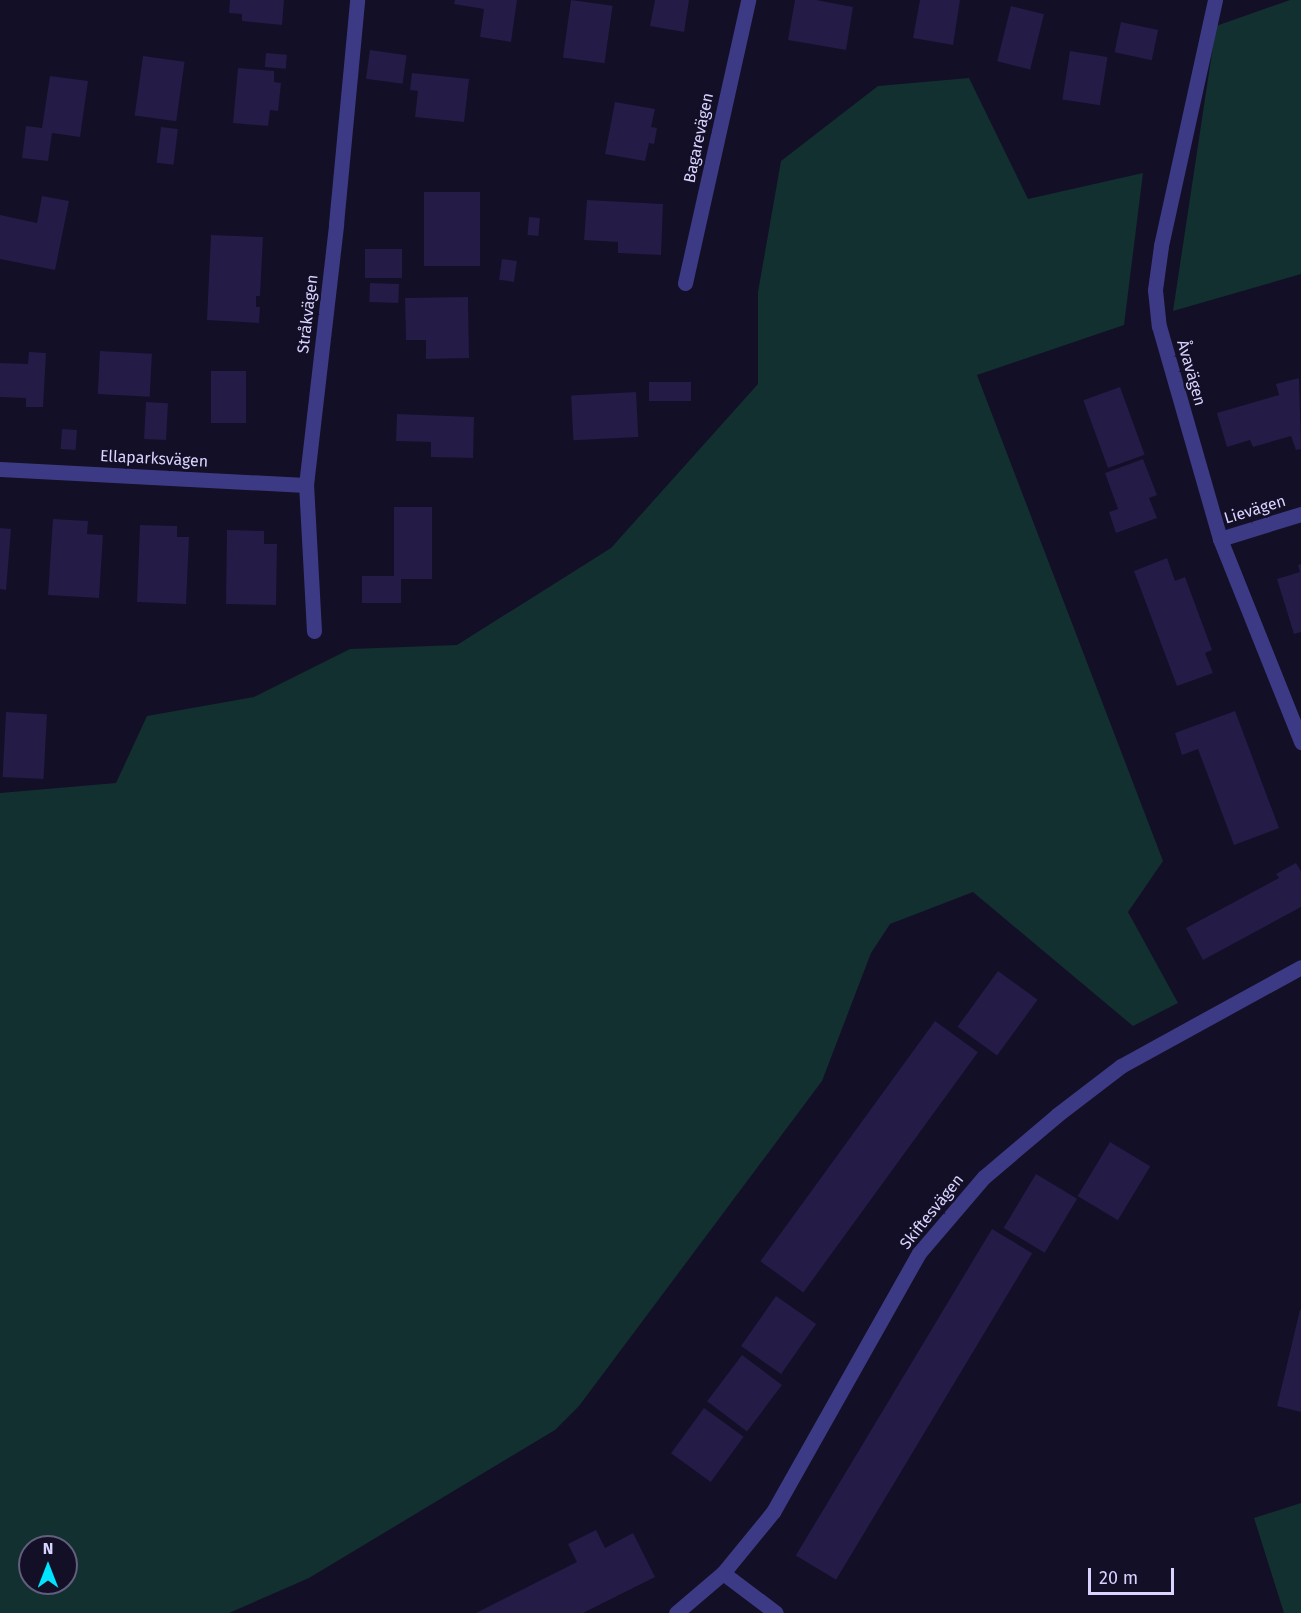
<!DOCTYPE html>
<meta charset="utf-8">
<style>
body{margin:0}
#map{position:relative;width:1301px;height:1613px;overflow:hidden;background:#130f26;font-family:"Fira Sans",sans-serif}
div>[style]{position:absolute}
.green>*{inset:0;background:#12302f}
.building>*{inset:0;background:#241b47;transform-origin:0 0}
.minor>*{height:15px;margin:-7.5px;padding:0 7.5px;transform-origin:7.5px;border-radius:7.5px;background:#3d3a85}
span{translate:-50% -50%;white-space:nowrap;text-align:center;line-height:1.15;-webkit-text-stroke:5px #130f26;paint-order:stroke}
.street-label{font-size:16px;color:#d9d4ff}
.north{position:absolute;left:18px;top:1535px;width:60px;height:60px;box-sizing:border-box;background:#130f26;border:2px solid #625e7d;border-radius:50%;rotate:0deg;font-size:16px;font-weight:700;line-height:24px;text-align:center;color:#d9d4ff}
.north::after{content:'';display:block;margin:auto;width:21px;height:27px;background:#00e5ff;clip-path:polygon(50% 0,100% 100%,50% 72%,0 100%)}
.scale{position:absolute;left:1088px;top:1568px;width:86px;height:27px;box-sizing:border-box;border:3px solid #d9d4ff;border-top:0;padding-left:8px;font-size:18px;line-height:21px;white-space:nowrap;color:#d9d4ff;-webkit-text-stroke:4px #130f26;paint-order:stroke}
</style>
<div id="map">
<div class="green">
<i style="clip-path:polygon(1290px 0,1301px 0,1301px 274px,1173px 311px,1216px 26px)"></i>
<i style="clip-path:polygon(evenodd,969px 78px,1028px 199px,1143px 173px,1124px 325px,977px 375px,1163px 861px,1128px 912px,1178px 1003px,1133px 1026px,973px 892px,890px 924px,871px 953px,822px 1081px,579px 1406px,555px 1430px,309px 1578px,229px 1613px,0 1613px,0 793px,116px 783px,147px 716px,254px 697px,350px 649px,457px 645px,611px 548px,758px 384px,758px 292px,781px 161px,878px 86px,969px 78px,30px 1547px,66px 1547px,66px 1583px,30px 1583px,30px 1547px)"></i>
<i style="clip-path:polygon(1301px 1503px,1301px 1613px,1284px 1613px,1254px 1518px)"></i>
</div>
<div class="building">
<i style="clip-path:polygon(230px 0,284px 0,282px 25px,242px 21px,242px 14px,229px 13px)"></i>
<i style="clip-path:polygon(455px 0,517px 0,511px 42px,480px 37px,484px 9px,454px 4px)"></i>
<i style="left:571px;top:0;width:42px;height:58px;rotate:8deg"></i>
<i style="clip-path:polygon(655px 0,689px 0,684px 32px,650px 26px)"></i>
<i style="clip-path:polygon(795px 0,816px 0,853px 7px,846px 50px,788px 40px)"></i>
<i style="clip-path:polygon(920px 0,960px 0,953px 45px,913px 38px)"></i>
<i style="left:1011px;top:6px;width:34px;height:57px;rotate:14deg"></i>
<i style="left:1121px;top:22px;width:38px;height:31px;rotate:12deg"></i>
<i style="left:370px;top:50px;width:37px;height:29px;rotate:8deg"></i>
<i style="left:1070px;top:51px;width:38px;height:49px;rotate:9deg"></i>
<i style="left:266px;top:53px;width:21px;height:14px;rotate:5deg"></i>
<i style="left:143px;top:56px;width:42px;height:60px;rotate:8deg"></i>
<i style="clip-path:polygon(238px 68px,274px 71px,274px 82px,281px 83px,278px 111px,270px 110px,268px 126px,233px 123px)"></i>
<i style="clip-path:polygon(412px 73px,469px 79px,464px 122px,415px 117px,418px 91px,410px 90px)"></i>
<i style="clip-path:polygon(50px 76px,88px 81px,80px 137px,52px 133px,48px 161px,22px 158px,26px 126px,42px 128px)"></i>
<i style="clip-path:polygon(615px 102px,655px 109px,651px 127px,657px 128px,654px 144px,649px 143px,645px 161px,605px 154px)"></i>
<i style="left:161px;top:127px;width:17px;height:36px;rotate:7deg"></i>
<i style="left:480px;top:192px;width:74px;height:56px;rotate:90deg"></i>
<i style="clip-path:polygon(42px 196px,69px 201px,55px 270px,0 259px,0 215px,37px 223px)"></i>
<i style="clip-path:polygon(587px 200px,663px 204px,661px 255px,618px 253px,618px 242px,584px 240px)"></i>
<i style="left:529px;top:217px;width:11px;height:18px;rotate:5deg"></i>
<i style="clip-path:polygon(211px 235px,263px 237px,260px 296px,256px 296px,256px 307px,260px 307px,259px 323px,207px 320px)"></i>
<i style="left:365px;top:249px;width:37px;height:29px"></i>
<i style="left:502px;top:259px;width:15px;height:21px;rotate:8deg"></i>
<i style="left:370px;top:283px;width:29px;height:19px;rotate:2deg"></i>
<i style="clip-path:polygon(468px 297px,469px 358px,426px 359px,426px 340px,406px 340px,405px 298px)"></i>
<i style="left:100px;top:351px;width:52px;height:43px;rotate:3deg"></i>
<i style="clip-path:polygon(29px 352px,46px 353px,43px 407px,26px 407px,26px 398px,0 397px,0 363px,28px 364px)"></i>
<i style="left:211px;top:371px;width:35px;height:52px"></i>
<i style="clip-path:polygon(1299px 378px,1301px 449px,1296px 450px,1291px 436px,1253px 447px,1250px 440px,1227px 447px,1217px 413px,1279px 395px,1276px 384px)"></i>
<i style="left:649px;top:382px;width:42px;height:19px"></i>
<i style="left:1120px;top:387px;width:72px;height:39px;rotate:70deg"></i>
<i style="left:636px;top:392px;width:45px;height:65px;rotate:87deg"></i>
<i style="left:146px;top:402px;width:22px;height:37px;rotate:3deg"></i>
<i style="clip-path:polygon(397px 414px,474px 417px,473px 458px,431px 457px,431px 442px,396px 441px)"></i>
<i style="left:62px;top:429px;width:15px;height:20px;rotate:4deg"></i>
<i style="clip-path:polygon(1143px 459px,1157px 495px,1149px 498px,1157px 518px,1116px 533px,1109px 512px,1118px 509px,1105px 473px)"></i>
<i style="clip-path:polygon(394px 507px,432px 507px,432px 579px,401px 579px,401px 603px,362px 603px,362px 576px,394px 576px)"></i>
<i style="clip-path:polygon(53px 519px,88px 521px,87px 534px,103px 535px,99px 598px,48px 595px)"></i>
<i style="clip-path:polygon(140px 525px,177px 526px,177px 537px,189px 537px,186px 604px,137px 602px)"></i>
<i style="clip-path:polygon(0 528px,11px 529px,6px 590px,0 589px)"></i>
<i style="clip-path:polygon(227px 530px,264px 531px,264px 544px,277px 544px,276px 605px,226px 604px)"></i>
<i style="clip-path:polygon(1167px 558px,1175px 581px,1185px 577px,1212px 650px,1205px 653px,1213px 673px,1177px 686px,1134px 571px)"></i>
<i style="clip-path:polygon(1301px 564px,1301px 632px,1294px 634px,1277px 579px,1300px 572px,1298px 565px)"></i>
<i style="clip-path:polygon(1235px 711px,1279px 828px,1234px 845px,1198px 749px,1182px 755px,1175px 733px)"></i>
<i style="left:6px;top:712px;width:41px;height:65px;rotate:3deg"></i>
<i style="clip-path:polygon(1296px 863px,1301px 871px,1301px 907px,1203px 960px,1186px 928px,1279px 878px,1276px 874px)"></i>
<i style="left:998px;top:971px;width:49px;height:69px;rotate:36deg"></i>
<i style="left:935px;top:1021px;width:53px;height:297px;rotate:36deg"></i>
<i style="left:1110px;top:1142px;width:47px;height:63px;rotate:31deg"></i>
<i style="left:1036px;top:1174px;width:48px;height:63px;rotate:31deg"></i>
<i style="left:992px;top:1229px;width:47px;height:381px;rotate:31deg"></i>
<i style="left:776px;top:1296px;width:49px;height:61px;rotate:35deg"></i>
<i style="clip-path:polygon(1300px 1310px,1301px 1310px,1301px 1412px,1277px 1406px)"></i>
<i style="left:742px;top:1355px;width:50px;height:58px;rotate:37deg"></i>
<i style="left:704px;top:1408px;width:49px;height:56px;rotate:36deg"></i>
<i style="clip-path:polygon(596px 1530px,605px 1548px,633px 1533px,655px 1577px,583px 1613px,476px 1613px,577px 1562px,568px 1544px)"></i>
</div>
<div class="minor">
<i style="left:1215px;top:0;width:252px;rotate:102.4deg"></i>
<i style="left:1161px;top:246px;width:44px;rotate:97.8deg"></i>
<i style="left:1155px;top:290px;width:36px;rotate:84deg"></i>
<i style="left:1159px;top:326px;width:222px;rotate:74deg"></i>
<i style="left:1220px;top:539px;width:219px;rotate:68.2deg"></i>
<i style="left:685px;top:283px;width:290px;rotate:-77.4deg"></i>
<i style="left:0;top:469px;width:306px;rotate:3deg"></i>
<i style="left:1220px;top:539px;width:85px;rotate:-17.2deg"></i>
<i style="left:314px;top:631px;width:146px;rotate:-93.1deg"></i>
<i style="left:306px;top:485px;width:263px;rotate:-83.4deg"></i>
<i style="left:336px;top:224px;width:225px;rotate:-84.6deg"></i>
<i style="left:723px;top:1573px;width:66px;rotate:37deg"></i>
<i style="left:676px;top:1613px;width:62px;rotate:-40.4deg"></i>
<i style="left:723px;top:1573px;width:79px;rotate:-50.7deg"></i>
<i style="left:773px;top:1512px;width:297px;rotate:-60.6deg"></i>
<i style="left:919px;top:1253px;width:100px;rotate:-49.5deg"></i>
<i style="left:984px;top:1177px;width:96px;rotate:-40.3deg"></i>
<i style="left:1057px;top:1115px;width:81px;rotate:-37.4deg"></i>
<i style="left:1121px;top:1066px;width:205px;rotate:-28.8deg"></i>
</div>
<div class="street-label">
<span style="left:699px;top:138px;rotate:-78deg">Bagarevägen</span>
<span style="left:308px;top:314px;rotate:-83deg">Stråkvägen</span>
<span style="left:1191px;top:373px;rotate:74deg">Åvavägen</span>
<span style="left:154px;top:459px;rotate:3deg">Ellaparksvägen</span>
<span style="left:1255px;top:510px;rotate:-17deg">Lievägen</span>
<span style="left:932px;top:1212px;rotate:-51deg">Skiftesvägen</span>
</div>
<div class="north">N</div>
<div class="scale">20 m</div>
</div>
